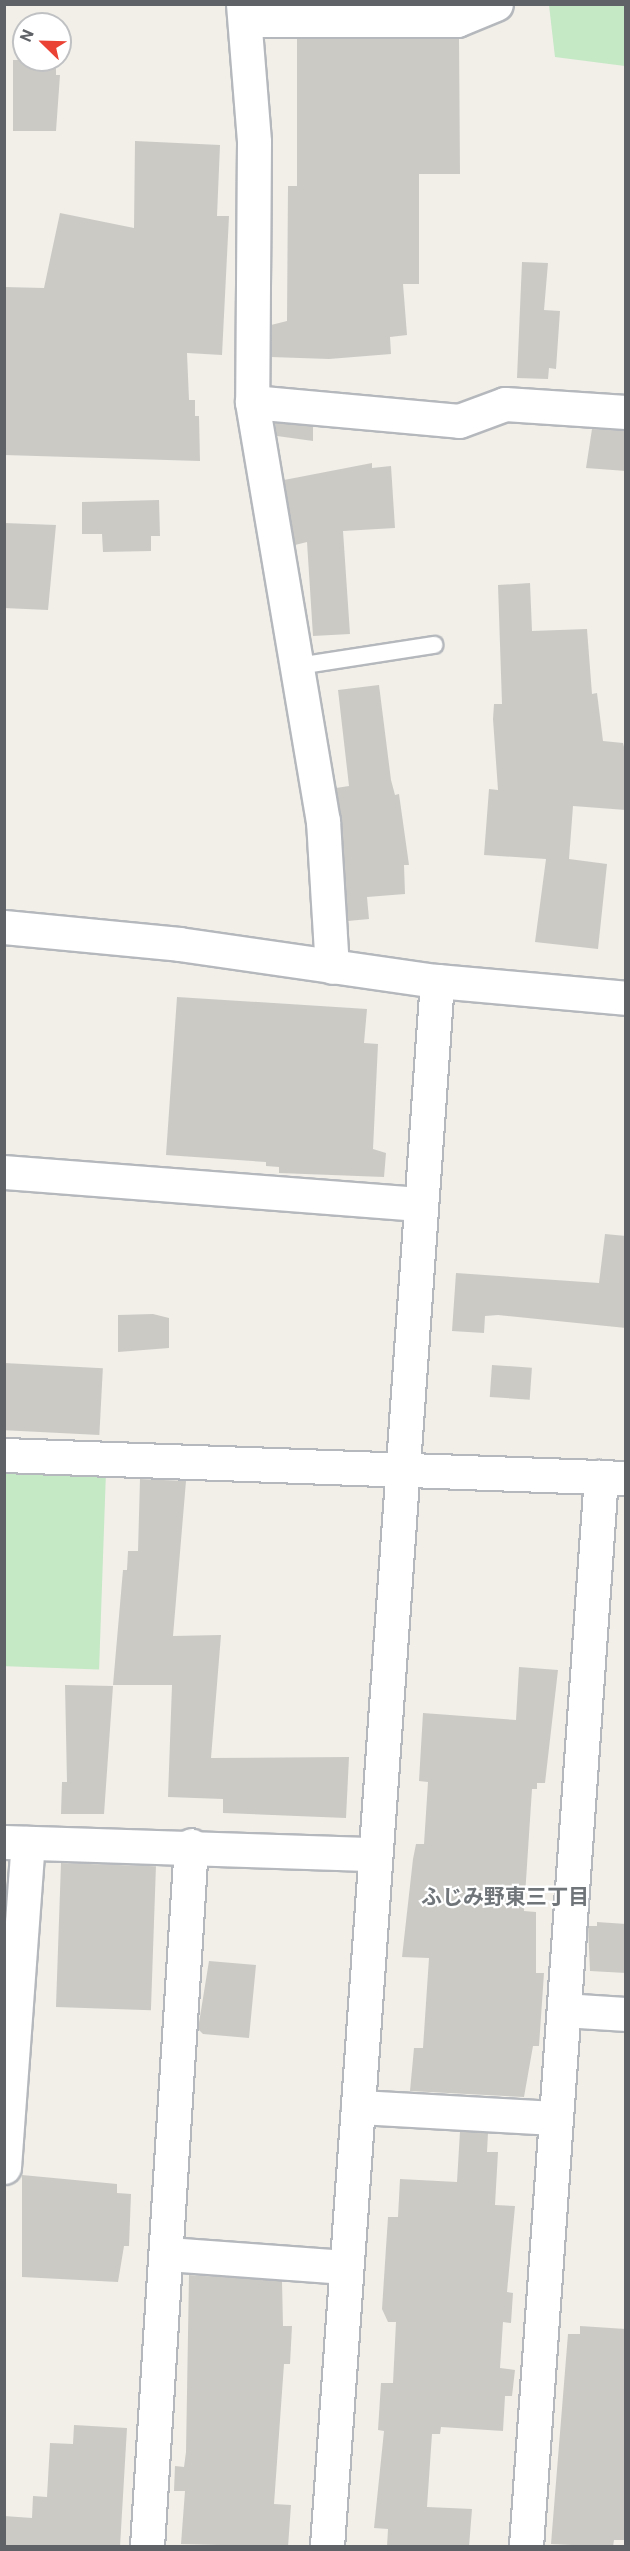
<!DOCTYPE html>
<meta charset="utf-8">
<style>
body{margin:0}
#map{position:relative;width:630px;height:2551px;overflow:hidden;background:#f1efe8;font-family:Roboto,"Noto Sans JP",sans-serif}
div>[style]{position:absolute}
.green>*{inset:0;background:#c5e8c5;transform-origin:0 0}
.building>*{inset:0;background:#cccac5;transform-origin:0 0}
.roads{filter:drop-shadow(2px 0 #b5b8bc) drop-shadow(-2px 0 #b5b8bc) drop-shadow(0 2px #b5b8bc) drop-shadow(0 -2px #b5b8bc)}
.lane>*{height:16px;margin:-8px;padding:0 8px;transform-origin:8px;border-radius:8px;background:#fff}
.street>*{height:33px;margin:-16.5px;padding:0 16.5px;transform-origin:16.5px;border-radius:16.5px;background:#fff}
.secondary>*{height:33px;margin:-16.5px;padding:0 16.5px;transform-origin:16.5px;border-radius:16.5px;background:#fff}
span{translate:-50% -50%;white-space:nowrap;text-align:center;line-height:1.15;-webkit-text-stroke:4.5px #fff;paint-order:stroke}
.neighbourhood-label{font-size:21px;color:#70757a;font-weight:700}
.frame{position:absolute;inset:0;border:6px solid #5f6368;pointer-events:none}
.north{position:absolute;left:12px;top:12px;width:60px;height:60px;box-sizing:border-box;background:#fff;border:2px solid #bfc1c3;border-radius:50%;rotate:293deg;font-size:16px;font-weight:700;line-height:24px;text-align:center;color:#5f6368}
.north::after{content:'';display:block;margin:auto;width:21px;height:27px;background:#ea4335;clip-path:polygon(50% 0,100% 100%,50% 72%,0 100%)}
</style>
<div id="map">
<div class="green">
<i style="clip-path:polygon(549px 5px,625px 5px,625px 66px,555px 57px)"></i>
<i style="left:5px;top:1469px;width:101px;height:197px;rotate:2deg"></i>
</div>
<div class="building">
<i style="clip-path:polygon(459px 38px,460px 174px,419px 174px,419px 284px,403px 284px,407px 335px,390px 337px,391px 354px,329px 359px,271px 357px,271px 325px,287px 321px,288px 186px,297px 186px,297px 39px)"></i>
<i style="clip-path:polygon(13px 60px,56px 60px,56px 75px,60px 75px,56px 131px,13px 131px)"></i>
<i style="clip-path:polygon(135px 141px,220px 145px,217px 216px,229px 216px,222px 355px,187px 353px,189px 400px,195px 400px,195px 416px,199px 416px,200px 461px,4px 455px,4px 287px,44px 288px,60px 213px,134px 228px)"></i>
<i style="clip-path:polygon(522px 262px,548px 263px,544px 310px,560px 311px,556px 369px,549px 368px,548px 379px,517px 378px)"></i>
<i style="clip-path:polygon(275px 423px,313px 426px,313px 441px,277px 436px)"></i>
<i style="clip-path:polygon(592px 429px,626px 431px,626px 471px,586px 468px)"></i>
<i style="clip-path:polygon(372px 463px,372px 468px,391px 466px,395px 528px,343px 531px,350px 634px,313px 636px,307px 542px,295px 545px,284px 480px)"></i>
<i style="clip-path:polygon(159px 500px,160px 536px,151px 536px,151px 551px,103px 552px,102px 534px,82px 534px,82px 502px)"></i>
<i style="clip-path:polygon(4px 523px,56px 525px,48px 610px,4px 608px)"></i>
<i style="clip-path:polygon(530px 583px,532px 631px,587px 629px,592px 694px,597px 693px,603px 741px,623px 743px,626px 755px,626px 810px,573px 806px,569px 859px,607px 864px,598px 949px,535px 942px,546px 859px,484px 855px,489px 789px,498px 790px,493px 719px,494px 704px,502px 704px,498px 585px)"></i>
<i style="clip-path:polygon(379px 685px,391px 780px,395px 795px,399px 794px,409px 865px,404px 865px,405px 894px,367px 897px,369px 919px,348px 921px,336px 788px,349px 786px,338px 690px)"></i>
<i style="clip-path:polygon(177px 997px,367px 1009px,364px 1043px,378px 1044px,373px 1149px,386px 1153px,384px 1177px,279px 1173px,279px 1167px,266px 1166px,266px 1162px,166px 1155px)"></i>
<i style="clip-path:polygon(605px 1234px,626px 1236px,626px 1328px,498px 1315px,485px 1316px,484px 1333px,452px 1331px,456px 1273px,599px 1283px)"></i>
<i style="clip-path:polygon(153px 1314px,169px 1318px,169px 1348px,118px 1352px,118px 1315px)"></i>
<i style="left:4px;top:1363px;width:99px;height:67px;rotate:3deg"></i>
<i style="left:492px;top:1365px;width:40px;height:32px;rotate:4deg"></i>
<i style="clip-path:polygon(140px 1479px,186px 1481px,173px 1636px,221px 1635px,211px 1758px,349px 1757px,346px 1818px,223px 1813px,223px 1799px,168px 1797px,172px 1685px,113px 1685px,123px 1570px,127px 1570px,128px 1551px,138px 1551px)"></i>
<i style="clip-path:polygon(519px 1667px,558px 1670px,545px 1783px,537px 1783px,537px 1789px,532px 1789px,524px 1911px,536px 1912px,536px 1973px,544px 1973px,539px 2046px,533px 2046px,524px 2097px,410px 2091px,414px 2048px,423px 2048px,429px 1958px,402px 1957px,413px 1859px,416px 1844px,424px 1844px,428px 1782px,419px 1781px,423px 1713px,516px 1720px)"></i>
<i style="clip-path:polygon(65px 1685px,113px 1686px,104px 1814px,61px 1814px,62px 1782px,67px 1782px)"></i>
<i style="left:61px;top:1863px;width:95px;height:144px;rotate:2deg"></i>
<i style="clip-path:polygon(597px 1922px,626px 1924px,626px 1973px,590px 1971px,588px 1926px,597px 1926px)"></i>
<i style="clip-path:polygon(209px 1961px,256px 1965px,249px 2038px,203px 2034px,198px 2029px)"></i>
<i style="clip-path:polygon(460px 2131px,488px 2133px,487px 2152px,498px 2152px,495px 2205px,515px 2206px,507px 2292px,513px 2293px,511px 2323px,503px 2322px,500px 2368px,515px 2370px,512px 2396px,505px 2396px,503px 2431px,441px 2427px,440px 2434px,432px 2434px,427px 2507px,472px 2509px,469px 2547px,387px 2547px,388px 2529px,374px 2528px,384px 2431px,378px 2430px,381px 2383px,393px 2383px,396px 2322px,388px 2322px,382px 2309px,388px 2217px,398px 2217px,400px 2179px,457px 2182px)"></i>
<i style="clip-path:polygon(22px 2175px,117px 2184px,117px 2193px,131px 2194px,129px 2246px,124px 2246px,118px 2282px,22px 2277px)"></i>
<i style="clip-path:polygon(189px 2275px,282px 2281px,283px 2326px,292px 2326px,290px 2364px,284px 2364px,274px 2504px,291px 2505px,288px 2547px,181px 2544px,185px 2491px,174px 2491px,175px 2466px,184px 2467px,186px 2452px)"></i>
<i style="clip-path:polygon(580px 2326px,626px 2329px,626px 2540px,614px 2540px,613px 2547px,551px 2544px,568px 2334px,580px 2334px)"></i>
<i style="clip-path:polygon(74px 2425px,127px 2428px,120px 2547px,4px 2547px,4px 2516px,32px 2518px,33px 2496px,47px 2497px,50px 2443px,73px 2444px)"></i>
</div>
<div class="roads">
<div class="lane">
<i style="left:298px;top:666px;width:138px;rotate:-8.8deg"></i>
</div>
<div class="street">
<i style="left:243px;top:4px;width:138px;rotate:85.4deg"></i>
<i style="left:254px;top:142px;width:260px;rotate:90.4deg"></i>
<i style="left:252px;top:402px;width:425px;rotate:80.4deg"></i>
<i style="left:323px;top:821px;width:146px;rotate:86.5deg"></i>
<i style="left:245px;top:20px;width:212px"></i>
<i style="left:457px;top:20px;width:42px;rotate:-22.3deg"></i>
<i style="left:252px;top:402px;width:208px;rotate:5.2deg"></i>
<i style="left:459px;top:421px;width:49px;rotate:-20.3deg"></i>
<i style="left:505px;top:404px;width:121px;rotate:3.8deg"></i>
<i style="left:4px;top:1172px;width:416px;rotate:4.4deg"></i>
<i style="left:4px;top:1455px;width:622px;rotate:2.12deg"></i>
<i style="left:4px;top:1842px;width:370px;rotate:1.9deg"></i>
<i style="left:564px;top:2010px;width:62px;rotate:3.7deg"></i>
<i style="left:358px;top:2107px;width:198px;rotate:3.2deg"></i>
<i style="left:4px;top:2167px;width:325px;rotate:-85.8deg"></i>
<i style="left:167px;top:2254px;width:179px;rotate:4.2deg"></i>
<i style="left:147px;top:2546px;width:702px;rotate:-86.41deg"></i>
<i style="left:526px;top:2546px;width:1072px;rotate:-85.99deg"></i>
</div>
<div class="secondary">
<i style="left:4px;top:927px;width:176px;rotate:5.5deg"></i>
<i style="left:179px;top:944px;width:261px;rotate:8.2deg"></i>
<i style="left:437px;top:981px;width:190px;rotate:5.1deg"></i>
<i style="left:327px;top:2546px;width:1569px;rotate:-85.98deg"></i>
</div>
</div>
<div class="neighbourhood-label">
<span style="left:505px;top:1897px">ふじみ野東三丁目</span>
</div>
<div class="frame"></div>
<div class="north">N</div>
</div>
